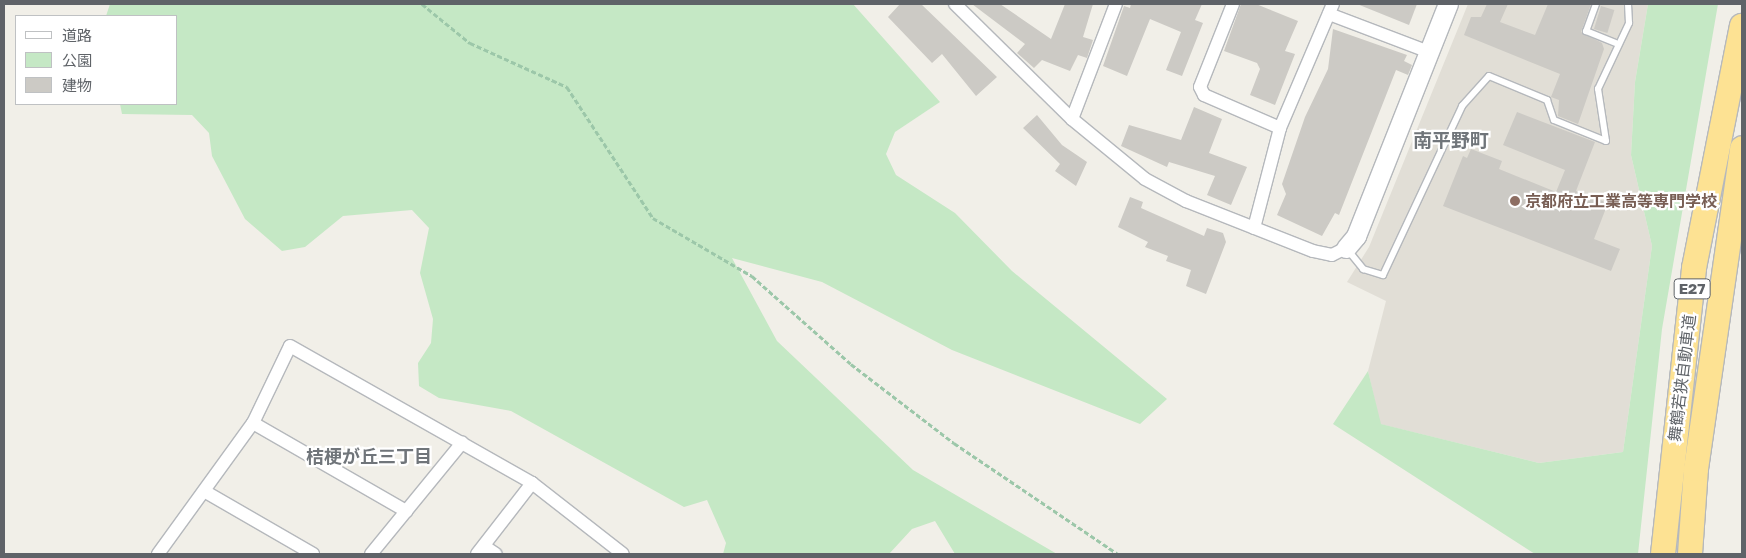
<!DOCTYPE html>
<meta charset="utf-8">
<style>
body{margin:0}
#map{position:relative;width:1746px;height:558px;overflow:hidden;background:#f1efe8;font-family:"Golos Text","Noto Sans JP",sans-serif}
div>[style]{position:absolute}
.education>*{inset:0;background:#e1ded6}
.green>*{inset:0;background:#c5e8c5}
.building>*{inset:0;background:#cccac5;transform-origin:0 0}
.path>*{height:2.5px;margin-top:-1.25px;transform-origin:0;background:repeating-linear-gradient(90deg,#9cc7a9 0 5px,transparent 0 7.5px)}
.roads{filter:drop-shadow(1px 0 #b5b8bc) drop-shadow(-1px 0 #b5b8bc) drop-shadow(0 1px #b5b8bc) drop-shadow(0 -1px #b5b8bc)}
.lane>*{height:6px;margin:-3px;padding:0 3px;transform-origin:3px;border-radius:3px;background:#fff}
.street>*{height:12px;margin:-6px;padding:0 6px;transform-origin:6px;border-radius:6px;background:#fff}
.secondary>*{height:19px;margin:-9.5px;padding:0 9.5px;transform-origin:9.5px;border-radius:9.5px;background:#fff}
.highway>*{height:24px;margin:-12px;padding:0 12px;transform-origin:12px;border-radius:12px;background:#fde293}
.dots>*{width:14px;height:14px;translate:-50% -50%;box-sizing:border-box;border:2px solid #fff;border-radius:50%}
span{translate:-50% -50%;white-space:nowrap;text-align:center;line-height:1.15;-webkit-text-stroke:4.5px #fff;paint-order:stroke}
.shield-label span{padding:1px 4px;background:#fff;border:1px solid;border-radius:4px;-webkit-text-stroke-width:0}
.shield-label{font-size:15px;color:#5f6368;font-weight:700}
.education-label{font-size:16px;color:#785e54;font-weight:700}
.left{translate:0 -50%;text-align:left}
.street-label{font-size:16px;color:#5f6368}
.neighbourhood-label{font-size:18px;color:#70757a;font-weight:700}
.quarter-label{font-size:19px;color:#70757a;font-weight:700}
.frame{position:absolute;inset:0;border:5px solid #5f6368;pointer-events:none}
.legend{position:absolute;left:15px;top:15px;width:162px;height:90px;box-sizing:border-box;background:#fff;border:1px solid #bfc1c3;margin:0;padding:6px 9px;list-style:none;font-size:15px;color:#5f6368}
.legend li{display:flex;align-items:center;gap:10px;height:25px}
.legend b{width:25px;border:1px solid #bfc1c3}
</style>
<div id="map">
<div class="education">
<i style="clip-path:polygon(1468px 4px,1648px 4px,1635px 82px,1631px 155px,1652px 246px,1623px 452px,1539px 463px,1380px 424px,1368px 371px,1386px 301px,1347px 282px,1369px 247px)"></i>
</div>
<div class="green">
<i style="clip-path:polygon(110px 4px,853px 4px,940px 102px,895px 132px,886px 154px,896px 175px,955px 213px,1012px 271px,1167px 399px,1140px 424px,952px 350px,822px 282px,732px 258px,777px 341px,913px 470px,1057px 554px,955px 554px,935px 521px,912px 529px,889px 554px,723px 554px,726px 543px,707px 500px,684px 507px,511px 411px,439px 398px,419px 386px,418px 363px,431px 343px,433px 319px,420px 273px,429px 228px,412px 210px,343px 216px,305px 247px,282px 251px,245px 219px,212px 156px,209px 133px,192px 115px,122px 114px,120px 104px,176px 104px,176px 16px,106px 16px)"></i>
<i style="clip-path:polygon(1648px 4px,1718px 4px,1662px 329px,1638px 554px,1535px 554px,1333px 424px,1368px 371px,1381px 424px,1539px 463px,1623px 452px,1652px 246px,1631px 155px,1635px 82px)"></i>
</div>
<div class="building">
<i style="clip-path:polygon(900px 4px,921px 4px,997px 77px,976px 96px,942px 54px,932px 63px,888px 17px)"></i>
<i style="clip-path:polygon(972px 4px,1000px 4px,1051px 39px,1065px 4px,1093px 4px,1083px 37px,1093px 40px,1087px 58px,1078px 55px,1070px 71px,1042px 60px,1034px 68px,1017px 53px,1025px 44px)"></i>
<i style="clip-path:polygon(1131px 4px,1202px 4px,1195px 20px,1203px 23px,1182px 76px,1166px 70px,1181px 32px,1150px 19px,1127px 76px,1103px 66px,1124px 6px,1130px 8px)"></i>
<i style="clip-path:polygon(1241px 4px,1256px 4px,1298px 21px,1285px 51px,1295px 54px,1275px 105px,1250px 95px,1260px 69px,1257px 63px,1224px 51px)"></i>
<i style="clip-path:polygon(1357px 4px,1417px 4px,1409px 25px)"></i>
<i style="clip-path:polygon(1487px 4px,1508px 4px,1500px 22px,1535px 35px,1548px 4px,1591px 4px,1581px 32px,1602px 43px,1604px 49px,1578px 124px,1558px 116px,1559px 100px,1551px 97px,1560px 74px,1464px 35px,1471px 17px,1481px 17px)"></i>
<i style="left:1601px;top:6px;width:14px;height:24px;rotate:17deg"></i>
<i style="clip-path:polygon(1333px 29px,1407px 55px,1404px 61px,1412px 65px,1408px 75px,1396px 70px,1339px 215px,1335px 213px,1322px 236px,1277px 215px,1286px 194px,1282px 184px,1305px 117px,1328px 69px)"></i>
<i style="clip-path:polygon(1194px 107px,1222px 119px,1209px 153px,1247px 167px,1231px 205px,1207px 195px,1215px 176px,1169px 162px,1167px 167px,1121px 146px,1129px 125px,1181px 140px)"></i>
<i style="clip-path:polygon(1517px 112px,1595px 142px,1576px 191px,1608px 203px,1594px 239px,1620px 249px,1611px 271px,1443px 206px,1463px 156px,1467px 158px,1471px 149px,1502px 161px,1499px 169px,1556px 192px,1565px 170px,1503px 145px)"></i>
<i style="clip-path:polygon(1037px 115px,1062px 145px,1087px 162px,1076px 186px,1055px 171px,1060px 164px,1023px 128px)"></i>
<i style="clip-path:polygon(1130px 197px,1143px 202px,1141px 208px,1204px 236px,1207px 228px,1223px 233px,1226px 242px,1206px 294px,1186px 286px,1191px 270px,1166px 261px,1168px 256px,1145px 247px,1148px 242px,1118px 227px)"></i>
</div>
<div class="path">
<i style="left:422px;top:4px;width:62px;rotate:39.1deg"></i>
<i style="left:470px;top:43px;width:107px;rotate:24.4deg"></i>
<i style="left:567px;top:87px;width:157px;rotate:56.7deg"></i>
<i style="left:653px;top:218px;width:115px;rotate:30.4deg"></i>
<i style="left:752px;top:276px;width:132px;rotate:41.6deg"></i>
<i style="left:851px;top:364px;width:130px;rotate:37.5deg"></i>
<i style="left:954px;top:443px;width:198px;rotate:34.1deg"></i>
</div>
<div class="roads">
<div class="lane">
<i style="left:1596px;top:4px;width:29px;rotate:110deg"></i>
<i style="left:1586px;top:31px;width:32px;rotate:22deg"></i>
<i style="left:1347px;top:249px;width:26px;rotate:51deg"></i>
<i style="left:1363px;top:269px;width:21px;rotate:17deg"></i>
<i style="left:1383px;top:275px;width:187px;rotate:-64.9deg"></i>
<i style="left:1462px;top:106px;width:40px;rotate:-48deg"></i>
<i style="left:1489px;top:76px;width:63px;rotate:22.5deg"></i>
<i style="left:1547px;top:100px;width:21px;rotate:71deg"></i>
<i style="left:1554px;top:120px;width:56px;rotate:22deg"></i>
<i style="left:1606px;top:141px;width:53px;rotate:-98.7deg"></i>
<i style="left:1598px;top:89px;width:73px;rotate:-64.8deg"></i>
<i style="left:1629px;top:23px;width:19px;rotate:-93deg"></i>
</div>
<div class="street">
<i style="left:955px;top:4px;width:164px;rotate:44.5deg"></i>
<i style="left:1072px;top:119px;width:94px;rotate:39.4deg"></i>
<i style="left:1145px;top:179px;width:47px;rotate:28.2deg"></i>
<i style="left:1186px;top:201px;width:136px;rotate:21.5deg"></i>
<i style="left:1313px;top:251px;width:19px;rotate:12deg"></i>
<i style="left:1332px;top:255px;width:16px;rotate:-27deg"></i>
<i style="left:1233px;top:4px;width:89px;rotate:111.7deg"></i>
<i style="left:1200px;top:87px;width:9px;rotate:63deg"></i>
<i style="left:1204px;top:95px;width:83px;rotate:23.5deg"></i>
<i style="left:1329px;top:14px;width:107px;rotate:20.8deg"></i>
<i style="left:1072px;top:119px;width:123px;rotate:-69.1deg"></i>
<i style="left:1254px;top:228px;width:103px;rotate:-75.4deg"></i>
<i style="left:1280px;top:128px;width:135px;rotate:-66.9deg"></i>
<i style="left:253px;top:423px;width:177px;rotate:29.9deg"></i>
<i style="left:204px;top:491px;width:126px;rotate:30deg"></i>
<i style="left:484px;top:546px;width:14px;rotate:34deg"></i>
<i style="left:158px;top:554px;width:162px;rotate:-54.1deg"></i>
<i style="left:253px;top:423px;width:85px;rotate:-64.3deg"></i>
<i style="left:290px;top:346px;width:278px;rotate:29.5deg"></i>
<i style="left:532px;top:483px;width:115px;rotate:38deg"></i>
<i style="left:371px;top:554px;width:144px;rotate:-50.7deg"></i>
<i style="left:477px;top:554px;width:90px;rotate:-52.2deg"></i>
</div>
<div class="secondary">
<i style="left:1346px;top:248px;width:16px;rotate:-50deg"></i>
<i style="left:1356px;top:236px;width:250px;rotate:-68.4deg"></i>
</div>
<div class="highway">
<i style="left:1663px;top:554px;width:288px;rotate:-83.8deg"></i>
<i style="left:1694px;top:268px;width:247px;rotate:-78.8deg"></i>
<i style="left:1690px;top:554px;width:85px;rotate:-86deg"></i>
<i style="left:1696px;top:469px;width:324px;rotate:-81.8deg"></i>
</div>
</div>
<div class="dots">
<i style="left:1515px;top:201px;background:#8d6e63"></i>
</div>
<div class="shield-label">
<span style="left:1692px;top:289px">E27</span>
</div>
<div class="education-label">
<span class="left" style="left:1525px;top:201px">京都府立工業高等専門学校</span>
</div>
<div class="street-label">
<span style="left:1682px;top:378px;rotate:-83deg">舞鶴若狭自動車道</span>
</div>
<div class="neighbourhood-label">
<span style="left:369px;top:456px">桔梗が丘三丁目</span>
</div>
<div class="quarter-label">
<span style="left:1451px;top:140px">南平野町</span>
</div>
<div class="frame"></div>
<ul class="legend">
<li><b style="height:6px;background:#fff"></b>道路</li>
<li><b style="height:14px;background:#c5e8c5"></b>公園</li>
<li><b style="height:14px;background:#cccac5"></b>建物</li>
</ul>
</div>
